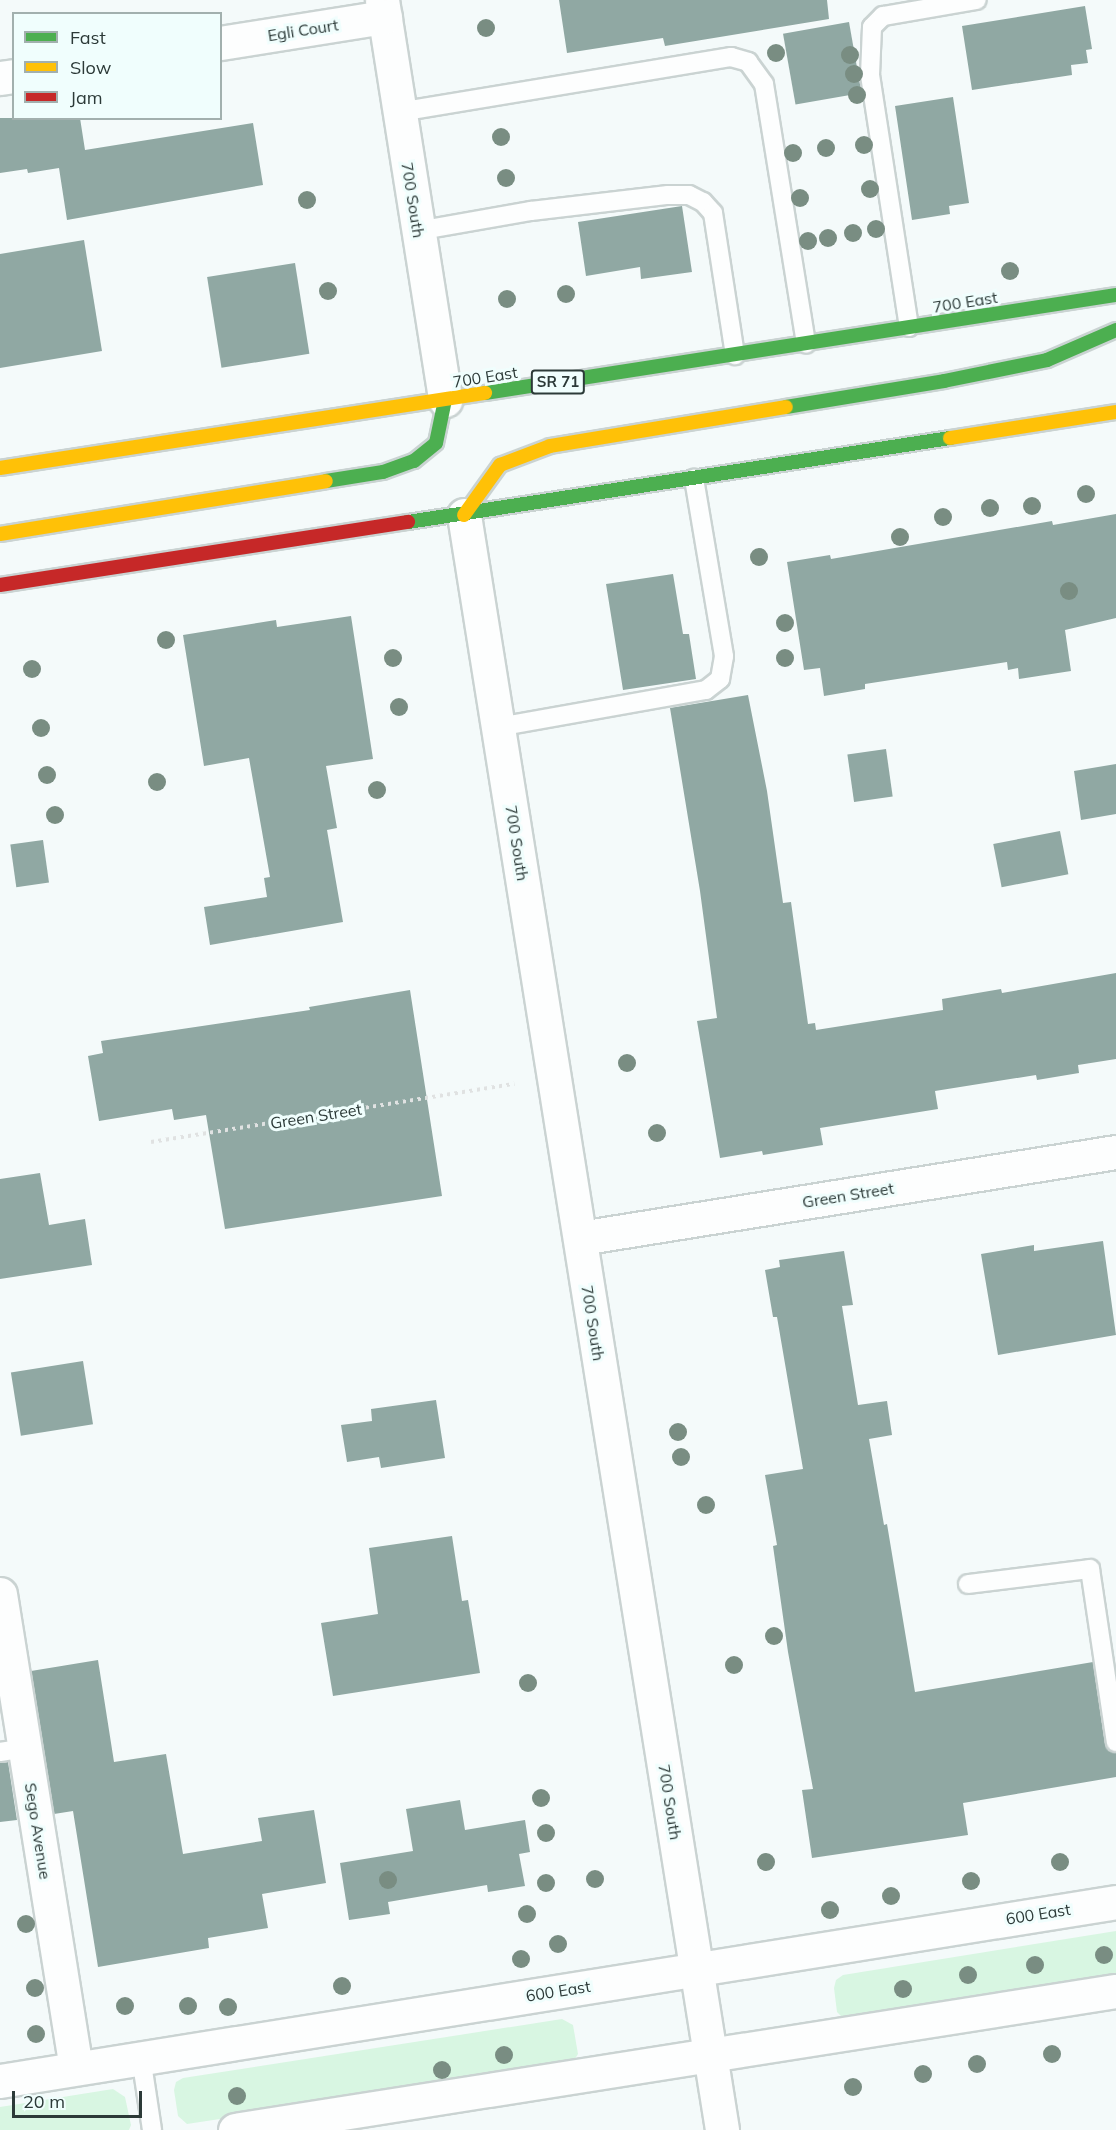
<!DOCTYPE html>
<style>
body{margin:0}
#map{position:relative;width:1116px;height:2130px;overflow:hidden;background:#f4fafa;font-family:Mulish,sans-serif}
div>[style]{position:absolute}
.green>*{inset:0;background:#d8f6e2}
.building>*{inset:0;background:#90a8a3;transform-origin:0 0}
.path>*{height:4px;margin-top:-2px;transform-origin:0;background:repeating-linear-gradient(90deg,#e0e2e2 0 3px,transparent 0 7.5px)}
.roads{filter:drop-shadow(2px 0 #cad3d2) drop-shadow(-2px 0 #cad3d2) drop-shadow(0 2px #cad3d2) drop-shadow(0 -2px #cad3d2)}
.lane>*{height:18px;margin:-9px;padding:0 9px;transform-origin:9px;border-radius:9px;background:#fdfefe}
.street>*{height:33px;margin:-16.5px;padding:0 16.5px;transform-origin:16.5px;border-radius:16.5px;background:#fdfefe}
.fast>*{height:14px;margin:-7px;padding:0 7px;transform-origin:7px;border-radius:7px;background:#4caf50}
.slow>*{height:14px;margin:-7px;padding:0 7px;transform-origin:7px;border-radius:7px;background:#ffc107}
.jam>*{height:14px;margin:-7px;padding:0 7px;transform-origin:7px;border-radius:7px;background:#c62828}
.trees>*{width:18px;height:18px;margin:-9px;border-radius:50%;background:#798d82}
span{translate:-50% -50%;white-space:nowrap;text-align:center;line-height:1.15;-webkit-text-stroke:6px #f0fefd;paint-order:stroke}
.shield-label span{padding:2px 4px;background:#f0fefd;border:2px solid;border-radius:4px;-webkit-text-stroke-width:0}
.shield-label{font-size:15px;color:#2c3a38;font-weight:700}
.street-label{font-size:16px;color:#2c3a38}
.legend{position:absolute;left:12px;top:12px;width:210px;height:108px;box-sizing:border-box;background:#f0fefd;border:2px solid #a2b0ae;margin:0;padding:8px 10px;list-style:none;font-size:18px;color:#2c3a38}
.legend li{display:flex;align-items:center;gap:12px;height:30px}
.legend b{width:30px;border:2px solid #a2b0ae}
.scale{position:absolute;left:12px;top:2091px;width:130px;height:27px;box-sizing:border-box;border:3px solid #2c3a38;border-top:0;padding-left:8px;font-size:18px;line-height:21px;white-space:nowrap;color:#2c3a38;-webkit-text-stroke:4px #f0fefd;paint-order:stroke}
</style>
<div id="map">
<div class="green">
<i style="clip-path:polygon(1116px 1931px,1116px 1978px,846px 2021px,837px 2012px,834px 1988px,836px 1980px,843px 1975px)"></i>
<i style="clip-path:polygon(562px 2019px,573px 2025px,578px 2054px,571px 2065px,187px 2124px,178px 2116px,174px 2090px,176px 2082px,183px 2078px)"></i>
<i style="clip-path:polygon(113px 2089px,125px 2097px,131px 2125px,129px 2130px,0 2130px,0 2107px)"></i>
</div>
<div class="building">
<i style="clip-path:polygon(559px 0,827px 0,829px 19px,665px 46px,663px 38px,567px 53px)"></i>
<i style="clip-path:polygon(1085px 6px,1092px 49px,1086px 50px,1088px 63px,1071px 65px,1072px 75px,972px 90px,962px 26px)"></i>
<i style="left:849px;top:22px;width:72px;height:67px;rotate:80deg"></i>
<i style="clip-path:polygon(953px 97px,969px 203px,949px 206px,950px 214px,912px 220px,895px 106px)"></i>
<i style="clip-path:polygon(0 118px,80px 118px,85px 150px,253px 123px,263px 185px,67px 220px,59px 168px,28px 173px,27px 169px,0 173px)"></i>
<i style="clip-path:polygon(682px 206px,692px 272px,641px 279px,640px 267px,586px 276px,578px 222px)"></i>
<i style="clip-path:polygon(84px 240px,102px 351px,0 368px,0 254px)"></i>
<i style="left:295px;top:263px;width:92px;height:89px;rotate:81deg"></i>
<i style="clip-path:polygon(1116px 514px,1116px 618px,1065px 630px,1071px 671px,1019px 679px,1018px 668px,1008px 670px,1007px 662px,865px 684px,865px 689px,824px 696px,820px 668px,804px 670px,787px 562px,830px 555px,831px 559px,1052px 521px,1053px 525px)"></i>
<i style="clip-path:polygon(673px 574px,683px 634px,689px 634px,696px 679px,623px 690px,606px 584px)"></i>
<i style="clip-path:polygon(351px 616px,373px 759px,326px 766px,337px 828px,327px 830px,343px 922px,210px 945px,204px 907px,267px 897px,264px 878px,270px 877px,249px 758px,204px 766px,183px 635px,276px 620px,277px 627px)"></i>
<i style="clip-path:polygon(748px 695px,767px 791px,783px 903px,791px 902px,808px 1024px,815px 1023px,816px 1030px,943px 1010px,942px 999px,1001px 989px,1002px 993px,1116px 973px,1116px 1059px,1078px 1065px,1079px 1073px,1037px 1080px,1036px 1075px,935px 1091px,938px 1109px,820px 1128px,823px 1145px,763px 1155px,762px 1151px,720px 1158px,697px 1021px,717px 1018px,700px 891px,670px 708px)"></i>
<i style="left:886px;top:749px;width:48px;height:39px;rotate:82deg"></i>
<i style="clip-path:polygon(1116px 764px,1116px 814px,1081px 820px,1074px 771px)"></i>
<i style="left:1060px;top:831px;width:44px;height:68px;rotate:79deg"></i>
<i style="left:43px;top:840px;width:43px;height:33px;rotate:82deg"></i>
<i style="clip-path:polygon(410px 990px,442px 1196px,225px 1229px,206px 1115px,174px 1120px,172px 1109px,99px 1121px,88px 1056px,103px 1053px,101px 1041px,310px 1010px,309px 1007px)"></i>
<i style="clip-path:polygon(40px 1173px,49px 1225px,85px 1219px,92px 1265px,0 1279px,0 1179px)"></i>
<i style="clip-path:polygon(1103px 1241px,1116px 1335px,998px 1355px,981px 1254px,1034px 1245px,1034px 1251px)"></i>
<i style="clip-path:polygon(844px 1251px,853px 1305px,842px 1306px,858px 1405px,887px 1401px,892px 1435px,869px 1439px,884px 1525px,887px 1524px,915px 1692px,1093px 1662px,1105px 1744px,1108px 1749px,1116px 1753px,1116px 1777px,963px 1803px,968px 1835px,812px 1858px,802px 1790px,813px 1789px,788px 1652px,773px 1546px,777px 1545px,765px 1475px,803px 1469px,777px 1317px,773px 1317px,765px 1270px,780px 1267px,779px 1260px)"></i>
<i style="left:83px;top:1361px;width:64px;height:73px;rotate:81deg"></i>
<i style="clip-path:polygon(436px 1400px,445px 1458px,381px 1468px,379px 1457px,347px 1462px,341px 1425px,372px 1421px,371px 1409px)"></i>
<i style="clip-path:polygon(452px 1536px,462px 1601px,468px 1600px,480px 1673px,333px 1696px,321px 1623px,378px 1614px,369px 1548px)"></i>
<i style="clip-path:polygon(98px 1660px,114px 1762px,166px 1754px,183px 1854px,262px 1841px,258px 1818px,314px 1810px,326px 1883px,262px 1894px,268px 1928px,208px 1938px,209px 1948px,98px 1967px,73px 1811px,54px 1814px,31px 1671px)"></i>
<i style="clip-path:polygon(8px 1762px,17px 1820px,0 1822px,0 1763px)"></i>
<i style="clip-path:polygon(460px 1800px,465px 1830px,525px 1820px,530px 1852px,519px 1854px,525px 1886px,488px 1892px,487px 1885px,388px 1902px,390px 1914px,349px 1920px,340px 1863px,413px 1851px,406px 1809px)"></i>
</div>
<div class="path">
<i style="left:151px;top:1142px;width:368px;rotate:-9.1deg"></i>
</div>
<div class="roads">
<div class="lane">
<i style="left:399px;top:112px;width:337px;rotate:-9.4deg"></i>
<i style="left:731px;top:57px;width:18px;rotate:16deg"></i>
<i style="left:748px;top:62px;width:27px;rotate:54deg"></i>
<i style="left:764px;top:84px;width:263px;rotate:80.8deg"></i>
<i style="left:417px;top:231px;width:116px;rotate:-10deg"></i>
<i style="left:531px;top:211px;width:138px;rotate:-6.7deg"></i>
<i style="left:668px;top:195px;width:21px"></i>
<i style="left:689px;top:195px;width:16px;rotate:27deg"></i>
<i style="left:703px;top:202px;width:15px;rotate:48deg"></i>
<i style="left:713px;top:213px;width:144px;rotate:81.2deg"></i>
<i style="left:909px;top:327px;width:255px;rotate:-98.8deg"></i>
<i style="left:870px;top:75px;width:48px;rotate:-87.6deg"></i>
<i style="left:872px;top:27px;width:16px;rotate:-45deg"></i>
<i style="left:883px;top:16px;width:95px;rotate:-9.7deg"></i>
<i style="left:498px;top:727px;width:211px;rotate:-10.1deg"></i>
<i style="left:706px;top:690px;width:18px;rotate:-38deg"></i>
<i style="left:720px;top:679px;width:23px;rotate:-80deg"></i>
<i style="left:724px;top:656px;width:180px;rotate:-99.6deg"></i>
<i style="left:968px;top:1584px;width:123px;rotate:-7deg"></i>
<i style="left:1090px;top:1569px;width:175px;rotate:81.5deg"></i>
<i style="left:0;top:1752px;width:25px;rotate:-9deg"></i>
<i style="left:141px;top:2057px;width:74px;rotate:81.4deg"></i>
</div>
<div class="street">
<i style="left:382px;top:0;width:405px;rotate:81deg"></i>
<i style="left:220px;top:43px;width:167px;rotate:-9deg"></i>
<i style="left:0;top:78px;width:14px;rotate:-8deg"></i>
<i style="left:464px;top:515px;width:1635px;rotate:80.92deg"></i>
<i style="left:580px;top:1238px;width:543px;rotate:-9.12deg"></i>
<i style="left:0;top:1594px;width:480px;rotate:80.9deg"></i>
<i style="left:0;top:2081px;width:1130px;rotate:-9.11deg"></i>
<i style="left:235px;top:2130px;width:892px;rotate:-8.97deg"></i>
</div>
<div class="fast">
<i style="left:485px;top:393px;width:639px;rotate:-8.83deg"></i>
<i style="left:786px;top:407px;width:160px;rotate:-9.3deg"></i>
<i style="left:944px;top:381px;width:105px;rotate:-11.5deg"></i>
<i style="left:1047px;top:360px;width:75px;rotate:-23.5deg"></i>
<i style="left:326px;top:481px;width:58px;rotate:-9deg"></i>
<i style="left:383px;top:472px;width:33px;rotate:-20deg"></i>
<i style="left:414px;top:461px;width:28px;rotate:-39deg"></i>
<i style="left:436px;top:443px;width:44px;rotate:-78.2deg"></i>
<i style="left:408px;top:522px;width:548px;rotate:-8.81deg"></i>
</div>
<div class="slow">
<i style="left:950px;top:438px;width:168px;rotate:-8.9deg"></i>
<i style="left:0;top:468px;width:491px;rotate:-8.8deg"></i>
<i style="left:464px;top:515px;width:62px;rotate:-54.2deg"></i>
<i style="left:500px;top:465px;width:53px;rotate:-20.8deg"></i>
<i style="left:550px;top:446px;width:239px;rotate:-9.4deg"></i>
<i style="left:0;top:534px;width:330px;rotate:-9.2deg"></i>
</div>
<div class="jam">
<i style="left:0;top:585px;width:413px;rotate:-8.8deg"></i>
</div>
</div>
<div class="trees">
<i style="left:486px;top:28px"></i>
<i style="left:776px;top:53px"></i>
<i style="left:850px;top:55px"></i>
<i style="left:854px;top:74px"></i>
<i style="left:857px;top:95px"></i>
<i style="left:501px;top:137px"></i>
<i style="left:864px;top:145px"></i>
<i style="left:826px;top:148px"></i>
<i style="left:793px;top:153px"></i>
<i style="left:506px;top:178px"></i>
<i style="left:870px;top:189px"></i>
<i style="left:800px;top:198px"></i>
<i style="left:307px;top:200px"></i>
<i style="left:876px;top:229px"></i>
<i style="left:853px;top:233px"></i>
<i style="left:828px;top:238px"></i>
<i style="left:808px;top:241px"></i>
<i style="left:1010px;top:271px"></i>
<i style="left:328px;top:291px"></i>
<i style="left:566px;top:294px"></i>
<i style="left:507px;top:299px"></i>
<i style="left:1086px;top:494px"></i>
<i style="left:1032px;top:506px"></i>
<i style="left:990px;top:508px"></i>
<i style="left:943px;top:517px"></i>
<i style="left:900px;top:537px"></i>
<i style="left:759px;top:557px"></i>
<i style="left:1069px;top:591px"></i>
<i style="left:785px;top:623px"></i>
<i style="left:166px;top:640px"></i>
<i style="left:393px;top:658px"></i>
<i style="left:785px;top:658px"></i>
<i style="left:32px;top:669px"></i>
<i style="left:399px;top:707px"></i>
<i style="left:41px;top:728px"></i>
<i style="left:47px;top:775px"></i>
<i style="left:157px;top:782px"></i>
<i style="left:377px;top:790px"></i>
<i style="left:55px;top:815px"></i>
<i style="left:627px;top:1063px"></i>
<i style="left:657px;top:1133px"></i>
<i style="left:678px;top:1432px"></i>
<i style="left:681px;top:1457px"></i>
<i style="left:706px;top:1505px"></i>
<i style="left:774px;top:1636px"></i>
<i style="left:734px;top:1665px"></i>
<i style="left:528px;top:1683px"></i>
<i style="left:541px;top:1798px"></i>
<i style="left:546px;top:1833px"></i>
<i style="left:766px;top:1862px"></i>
<i style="left:1060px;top:1862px"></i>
<i style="left:595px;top:1879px"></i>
<i style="left:388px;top:1880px"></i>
<i style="left:971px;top:1881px"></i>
<i style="left:546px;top:1883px"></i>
<i style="left:891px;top:1896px"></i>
<i style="left:830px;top:1910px"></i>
<i style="left:527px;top:1914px"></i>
<i style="left:26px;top:1924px"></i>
<i style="left:558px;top:1944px"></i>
<i style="left:1104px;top:1955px"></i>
<i style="left:521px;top:1959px"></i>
<i style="left:1035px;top:1965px"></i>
<i style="left:968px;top:1975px"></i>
<i style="left:342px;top:1986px"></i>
<i style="left:35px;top:1988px"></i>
<i style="left:903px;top:1989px"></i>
<i style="left:125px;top:2006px"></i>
<i style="left:188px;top:2006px"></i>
<i style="left:228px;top:2007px"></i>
<i style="left:36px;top:2034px"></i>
<i style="left:1052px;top:2054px"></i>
<i style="left:504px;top:2055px"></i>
<i style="left:977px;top:2064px"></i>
<i style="left:442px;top:2070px"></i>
<i style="left:923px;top:2074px"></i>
<i style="left:853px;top:2087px"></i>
<i style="left:237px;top:2096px"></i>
</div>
<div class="shield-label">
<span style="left:558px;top:382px">SR 71</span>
</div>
<div class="street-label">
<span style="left:303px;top:30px;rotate:-9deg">Egli Court</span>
<span style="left:413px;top:200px;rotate:81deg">700 South</span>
<span style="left:965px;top:302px;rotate:-9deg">700 East</span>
<span style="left:485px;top:377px;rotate:-9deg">700 East</span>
<span style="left:517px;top:843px;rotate:81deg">700 South</span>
<span style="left:316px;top:1116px;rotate:-9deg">Green Street</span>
<span style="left:848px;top:1195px;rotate:-9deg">Green Street</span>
<span style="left:593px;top:1323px;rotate:81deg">700 South</span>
<span style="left:670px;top:1802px;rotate:81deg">700 South</span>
<span style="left:38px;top:1831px;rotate:81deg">Sego Avenue</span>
<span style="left:1038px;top:1914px;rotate:-9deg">600 East</span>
<span style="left:558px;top:1991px;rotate:-9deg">600 East</span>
</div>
<ul class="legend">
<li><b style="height:8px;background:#4caf50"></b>Fast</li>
<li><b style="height:8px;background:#ffc107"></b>Slow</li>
<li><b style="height:8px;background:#c62828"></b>Jam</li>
</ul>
<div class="scale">20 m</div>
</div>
